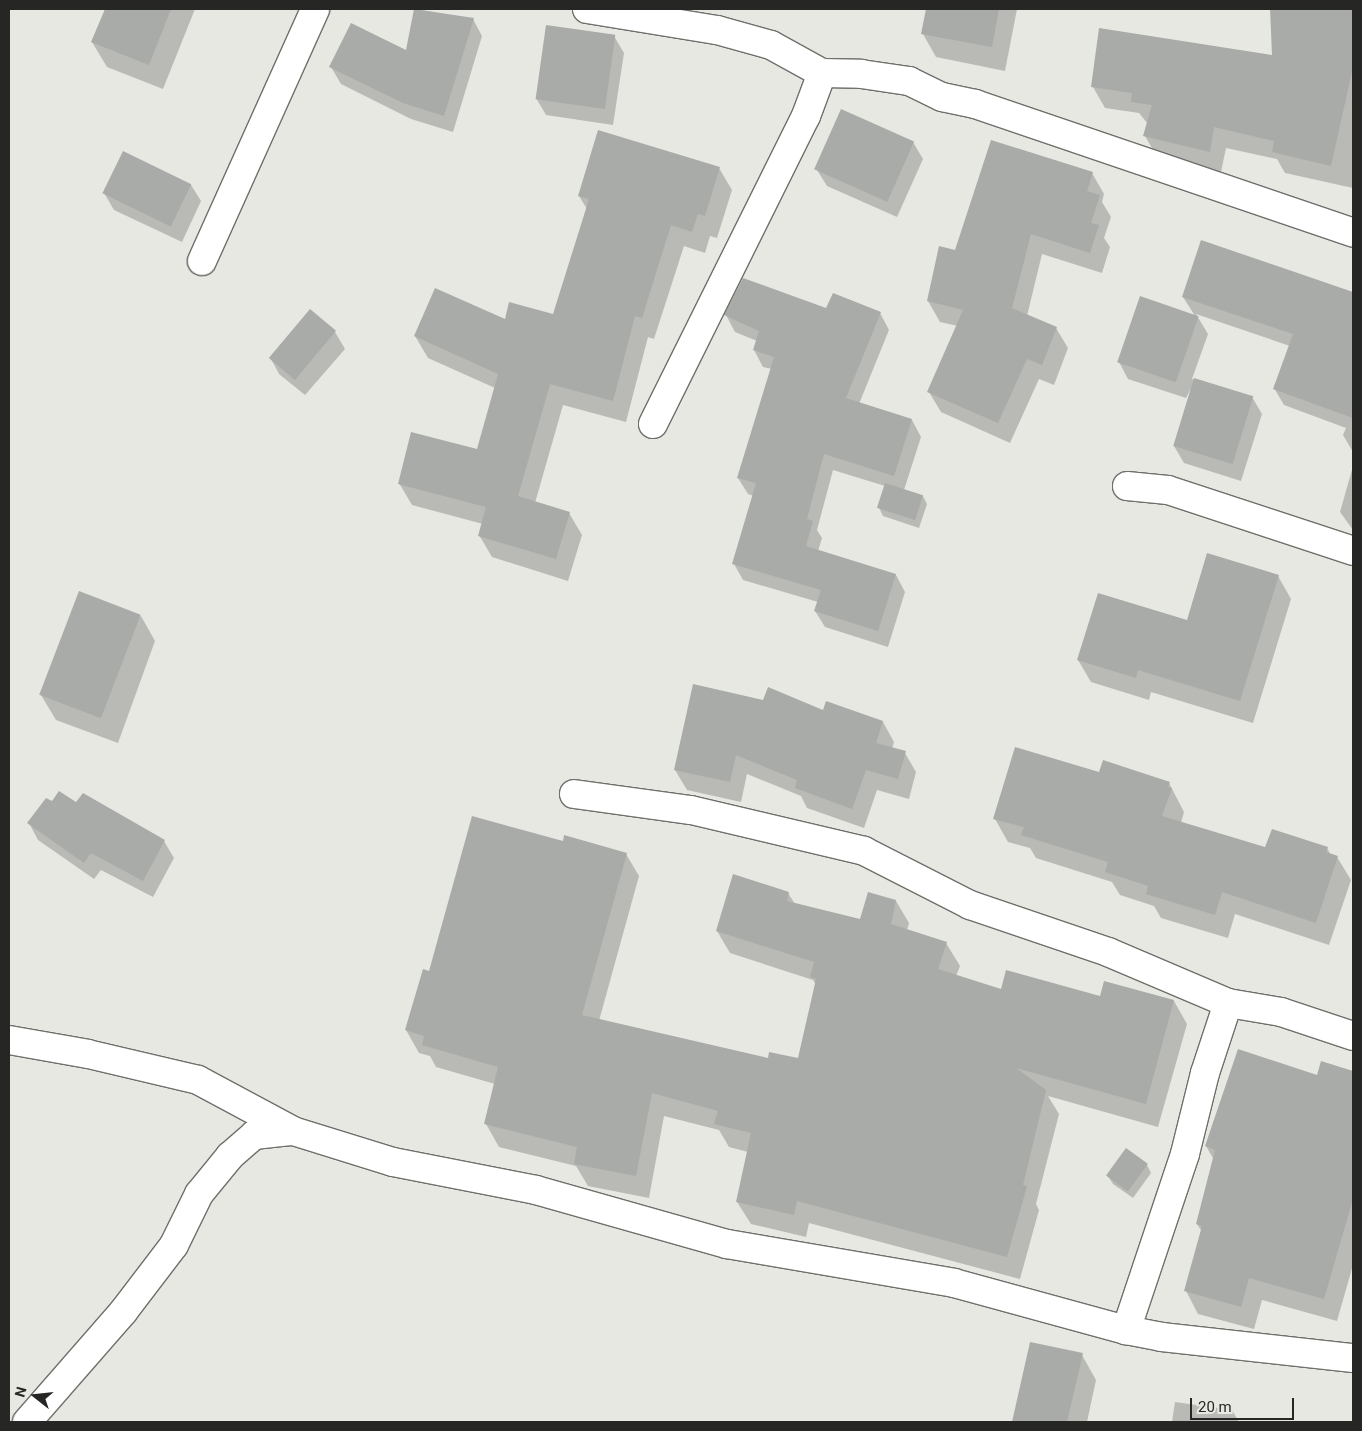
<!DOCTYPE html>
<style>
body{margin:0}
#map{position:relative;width:1362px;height:1431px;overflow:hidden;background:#e8e8e3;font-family:Roboto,sans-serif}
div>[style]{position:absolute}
.shadow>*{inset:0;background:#0003}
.building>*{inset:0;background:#a8aba7;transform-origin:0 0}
.roads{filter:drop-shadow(1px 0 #6f6f6b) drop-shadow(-1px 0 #6f6f6b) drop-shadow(0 1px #6f6f6b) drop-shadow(0 -1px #6f6f6b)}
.minor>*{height:28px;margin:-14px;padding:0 14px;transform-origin:14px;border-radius:14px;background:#fff}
span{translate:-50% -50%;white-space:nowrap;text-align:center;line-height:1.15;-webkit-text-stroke:4.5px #e8e8e3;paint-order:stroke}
.frame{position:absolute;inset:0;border:10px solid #262624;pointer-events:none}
.north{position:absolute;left:10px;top:1371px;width:50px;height:50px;-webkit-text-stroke:4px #e8e8e3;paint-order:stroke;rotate:286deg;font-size:14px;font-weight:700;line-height:20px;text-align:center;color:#262624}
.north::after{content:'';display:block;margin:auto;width:18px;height:22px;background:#262624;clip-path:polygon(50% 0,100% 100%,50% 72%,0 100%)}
.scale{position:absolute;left:1190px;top:1398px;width:104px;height:22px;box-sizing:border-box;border:2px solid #262624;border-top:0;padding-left:6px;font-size:15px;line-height:18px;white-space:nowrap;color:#262624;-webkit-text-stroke:4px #e8e8e3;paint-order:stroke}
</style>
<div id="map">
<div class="shadow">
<i style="clip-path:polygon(106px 9px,195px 9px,163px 89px,107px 67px,92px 42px)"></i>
<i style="clip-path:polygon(415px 9px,473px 19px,482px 36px,453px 132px,411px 119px,341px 84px,331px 67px,407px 52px)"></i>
<i style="clip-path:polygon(927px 9px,1017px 9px,1005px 71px,936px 57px,923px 34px)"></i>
<i style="clip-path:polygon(1271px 9px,1353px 9px,1353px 188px,1285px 173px,1277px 159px,1226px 148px,1221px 172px,1157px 157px,1145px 136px,1148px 124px,1139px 113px,1105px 108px,1093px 87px,1273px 57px)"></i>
<i style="clip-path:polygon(614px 36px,624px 53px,613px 125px,546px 115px,536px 98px)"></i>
<i style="clip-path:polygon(913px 142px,923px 159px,897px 217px,827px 186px,817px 170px)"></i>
<i style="clip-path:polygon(719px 168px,732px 190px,717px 238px,710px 236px,705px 253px,684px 246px,654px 339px,648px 337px,626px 422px,563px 405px,535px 503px,569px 513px,582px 535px,568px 581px,492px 557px,479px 535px,483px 524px,412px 505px,399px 483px,477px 451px,495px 388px,428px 358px,415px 336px,554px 315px,587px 209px,579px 196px)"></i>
<i style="clip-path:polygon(1092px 173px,1104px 194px,1102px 202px,1111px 217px,1104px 238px,1110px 247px,1102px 273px,1042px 254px,1027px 316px,1056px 328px,1068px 348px,1054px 385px,1039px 379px,1010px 443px,941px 412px,929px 392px,958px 326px,940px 322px,928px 301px,956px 252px)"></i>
<i style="clip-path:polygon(191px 185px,201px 201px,182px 242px,114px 210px,104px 193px)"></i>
<i style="clip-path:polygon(1202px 241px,1353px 293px,1353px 354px,1349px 367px,1353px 369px,1353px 452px,1343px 435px,1346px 428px,1284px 405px,1274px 388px,1290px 346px,1196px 314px,1208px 334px,1192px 379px,1252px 397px,1262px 414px,1241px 481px,1184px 463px,1174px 446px,1192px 386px,1186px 398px,1128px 379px,1119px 362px,1195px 316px,1183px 297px)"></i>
<i style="clip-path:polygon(827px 310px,880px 313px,889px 330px,859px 404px,912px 420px,921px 437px,904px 490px,923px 496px,927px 504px,919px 528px,883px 516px,879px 508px,885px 486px,833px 470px,817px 530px,822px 538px,818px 551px,896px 575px,905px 592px,888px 647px,825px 627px,815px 611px,818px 602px,743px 580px,734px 564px,754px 496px,748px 494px,738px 478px,772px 369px,763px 367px,754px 350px,757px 341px,735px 332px,726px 315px)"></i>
<i style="clip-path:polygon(310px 311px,335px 332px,345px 349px,305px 395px,279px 374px,270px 357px)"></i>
<i style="clip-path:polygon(1353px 466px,1353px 530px,1340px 512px)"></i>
<i style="clip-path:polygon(1278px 576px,1291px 599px,1253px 723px,1151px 692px,1149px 700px,1091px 682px,1078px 660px,1188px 622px)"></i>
<i style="clip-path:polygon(141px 616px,155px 641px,118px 743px,56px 720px,41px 695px)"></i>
<i style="clip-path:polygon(763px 701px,883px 722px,894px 742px,892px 749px,905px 753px,916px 772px,909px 799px,877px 790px,864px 828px,807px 808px,801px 796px,747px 774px,741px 802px,687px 790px,675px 770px)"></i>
<i style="clip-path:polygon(1100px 774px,1169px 783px,1184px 812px,1181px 823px,1266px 849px,1327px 848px,1331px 855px,1337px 857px,1351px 880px,1329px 945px,1235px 914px,1228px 938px,1161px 918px,1154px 906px,1120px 895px,1112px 882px,1036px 858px,1030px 848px,1008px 842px,995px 819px)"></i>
<i style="clip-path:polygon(52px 803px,76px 804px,164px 841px,174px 858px,153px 897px,101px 870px,94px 879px,38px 840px,29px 823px)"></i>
<i style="clip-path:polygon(564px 842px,626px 854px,639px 876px,599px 1021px,769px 1059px,799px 1060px,816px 985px,813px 980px,730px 953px,717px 931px,788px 893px,795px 904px,861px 921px,896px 901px,909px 923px,907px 930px,946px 943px,960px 966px,956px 976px,1002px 991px,1174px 1001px,1187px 1024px,1158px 1127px,1048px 1096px,1059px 1114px,1036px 1204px,1039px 1210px,1020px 1279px,809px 1223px,806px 1237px,751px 1224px,737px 1202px,748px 1152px,729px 1147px,719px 1130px,664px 1116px,649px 1198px,588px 1186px,576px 1166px,499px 1147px,486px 1124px,495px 1084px,436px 1067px,430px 1056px,419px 1053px,406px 1030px,430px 972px)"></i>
<i style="clip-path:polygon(1322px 1063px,1353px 1072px,1353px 1265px,1337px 1321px,1262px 1300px,1254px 1329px,1198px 1314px,1186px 1291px,1202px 1232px,1197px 1224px,1214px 1160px,1206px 1146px,1318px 1077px)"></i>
<i style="clip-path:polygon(1147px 1165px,1151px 1173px,1133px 1198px,1113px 1184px,1108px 1176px)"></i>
<i style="clip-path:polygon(1031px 1343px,1082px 1355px,1096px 1380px,1087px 1422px,1013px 1422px)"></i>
<i style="clip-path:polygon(1175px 1402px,1232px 1410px,1239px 1422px,1172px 1422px)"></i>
</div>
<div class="building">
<i style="clip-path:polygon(105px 9px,171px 9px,149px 65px,91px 42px)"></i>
<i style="clip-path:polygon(414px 9px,474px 18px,444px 116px,403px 103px,329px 67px,351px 23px,406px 50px)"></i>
<i style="clip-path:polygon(926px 9px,999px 9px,992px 47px,921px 34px)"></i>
<i style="clip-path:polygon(1270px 9px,1353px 9px,1353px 67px,1331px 166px,1272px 152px,1274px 141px,1214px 127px,1210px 152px,1143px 136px,1152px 105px,1131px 102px,1132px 93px,1091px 87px,1099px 28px,1272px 55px)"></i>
<i style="left:546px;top:25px;width:70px;height:75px;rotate:8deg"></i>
<i style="left:841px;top:109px;width:80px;height:66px;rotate:24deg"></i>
<i style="clip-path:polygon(598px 130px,720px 167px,705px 216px,698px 214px,692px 232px,671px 225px,642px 318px,635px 316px,613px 401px,550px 384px,518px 496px,570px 512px,556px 559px,478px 536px,486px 507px,398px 484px,411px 432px,477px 449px,498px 374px,414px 336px,435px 288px,505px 319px,509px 302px,553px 314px,589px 199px,578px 196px)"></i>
<i style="clip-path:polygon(991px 140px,1093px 172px,1087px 191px,1100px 195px,1091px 223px,1099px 225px,1090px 253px,1031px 234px,1012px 308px,1057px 327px,1042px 365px,1027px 359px,998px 423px,927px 392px,963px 310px,927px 301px,939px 246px,955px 250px)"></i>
<i style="left:123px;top:151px;width:76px;height:47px;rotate:26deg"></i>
<i style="clip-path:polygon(1201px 240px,1353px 292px,1353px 418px,1273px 389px,1293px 334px,1182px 297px)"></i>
<i style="clip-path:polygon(743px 278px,826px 308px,833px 293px,881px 312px,846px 398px,912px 419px,894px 476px,824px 454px,807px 519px,813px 521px,806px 546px,896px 574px,878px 631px,814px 611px,821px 590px,732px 564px,756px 483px,737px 478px,774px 357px,753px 350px,759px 331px,724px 315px)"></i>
<i style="left:1140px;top:296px;width:62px;height:70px;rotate:19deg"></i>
<i style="left:310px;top:309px;width:34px;height:64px;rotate:40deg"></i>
<i style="left:1194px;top:378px;width:62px;height:71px;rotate:17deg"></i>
<i style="left:885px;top:483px;width:40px;height:26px;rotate:18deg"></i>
<i style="clip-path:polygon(1207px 553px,1279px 575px,1240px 701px,1138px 670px,1136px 678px,1077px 660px,1098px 593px,1187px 620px)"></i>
<i style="left:79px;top:591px;width:66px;height:111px;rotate:21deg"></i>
<i style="clip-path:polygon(693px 684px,763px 700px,768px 687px,823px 710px,826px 701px,883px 721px,876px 743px,906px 751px,898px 779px,866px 770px,852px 809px,795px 788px,797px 780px,736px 755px,730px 782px,674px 770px)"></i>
<i style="clip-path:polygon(1015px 747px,1099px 772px,1103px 760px,1170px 782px,1168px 787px,1172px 788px,1162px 816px,1265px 847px,1272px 829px,1328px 847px,1326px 852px,1338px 856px,1316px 923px,1222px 892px,1215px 915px,1146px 894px,1148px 886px,1105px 872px,1108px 862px,1021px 835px,1024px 827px,993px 819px)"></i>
<i style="clip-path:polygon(59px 791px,76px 802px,83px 793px,165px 840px,143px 881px,91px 853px,84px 863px,27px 823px,46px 798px,52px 801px)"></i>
<i style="clip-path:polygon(472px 816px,563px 841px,564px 835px,627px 853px,582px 1015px,768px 1058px,769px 1052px,798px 1058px,816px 979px,810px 977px,814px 962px,716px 931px,733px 874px,789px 892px,787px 901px,860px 919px,868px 892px,896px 900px,891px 924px,947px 942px,938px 969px,1001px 989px,1006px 970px,1100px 996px,1104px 981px,1174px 1000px,1146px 1104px,1016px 1068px,1046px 1090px,1023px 1185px,1027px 1186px,1007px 1257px,797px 1201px,794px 1215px,736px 1202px,751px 1133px,714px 1124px,718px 1111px,652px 1093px,636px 1176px,574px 1164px,577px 1147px,484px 1124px,498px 1067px,422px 1045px,424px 1036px,405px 1030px,423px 969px,429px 971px)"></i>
<i style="clip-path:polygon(1238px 1049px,1317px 1075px,1321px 1061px,1353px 1071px,1353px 1199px,1324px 1299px,1249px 1278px,1241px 1307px,1184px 1291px,1202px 1226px,1196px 1224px,1215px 1150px,1205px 1146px)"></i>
<i style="left:1126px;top:1148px;width:27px;height:34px;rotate:36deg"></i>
<i style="clip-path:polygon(1030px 1342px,1083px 1353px,1067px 1422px,1012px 1422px)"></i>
</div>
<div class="roads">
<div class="minor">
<i style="left:587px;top:9px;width:132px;rotate:9.2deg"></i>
<i style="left:717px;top:30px;width:56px;rotate:15.5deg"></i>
<i style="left:771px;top:45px;width:58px;rotate:28.8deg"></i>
<i style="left:822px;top:73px;width:39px;rotate:1deg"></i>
<i style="left:861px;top:74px;width:49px;rotate:8.3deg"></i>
<i style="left:909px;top:81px;width:37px;rotate:26deg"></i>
<i style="left:942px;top:97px;width:34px;rotate:12deg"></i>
<i style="left:975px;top:104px;width:399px;rotate:18.8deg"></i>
<i style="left:202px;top:261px;width:276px;rotate:-65.8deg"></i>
<i style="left:653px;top:424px;width:344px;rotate:-63.6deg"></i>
<i style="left:806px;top:116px;width:46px;rotate:-69.6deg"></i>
<i style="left:1127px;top:486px;width:41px;rotate:5.6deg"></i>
<i style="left:1168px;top:490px;width:195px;rotate:18.2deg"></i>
<i style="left:574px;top:794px;width:118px;rotate:7.8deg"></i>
<i style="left:691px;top:810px;width:178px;rotate:13.3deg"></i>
<i style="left:864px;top:851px;width:119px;rotate:27deg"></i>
<i style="left:970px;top:905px;width:146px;rotate:18.8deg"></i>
<i style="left:1108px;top:952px;width:130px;rotate:23deg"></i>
<i style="left:1228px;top:1003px;width:74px;rotate:108.2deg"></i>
<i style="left:1205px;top:1073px;width:83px;rotate:103.9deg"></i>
<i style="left:1185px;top:1154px;width:186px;rotate:108.5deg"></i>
<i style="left:1228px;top:1003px;width:54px;rotate:9.6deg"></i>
<i style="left:1281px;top:1012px;width:76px;rotate:18.4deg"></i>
<i style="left:9px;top:1040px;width:80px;rotate:10deg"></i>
<i style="left:88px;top:1054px;width:113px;rotate:13.3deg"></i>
<i style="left:198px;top:1080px;width:108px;rotate:28.2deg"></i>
<i style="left:27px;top:1422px;width:146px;rotate:-48.9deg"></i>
<i style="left:123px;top:1312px;width:84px;rotate:-52.7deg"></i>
<i style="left:174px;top:1245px;width:57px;rotate:-63.9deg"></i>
<i style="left:199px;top:1194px;width:49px;rotate:-50.8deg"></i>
<i style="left:230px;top:1156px;width:32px;rotate:-41deg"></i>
<i style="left:254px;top:1135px;width:39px;rotate:-6deg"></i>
<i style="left:293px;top:1131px;width:105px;rotate:17.2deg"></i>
<i style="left:393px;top:1162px;width:146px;rotate:11.1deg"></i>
<i style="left:536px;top:1190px;width:198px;rotate:15.8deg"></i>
<i style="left:727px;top:1244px;width:230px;rotate:9.7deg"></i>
<i style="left:954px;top:1283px;width:178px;rotate:15.3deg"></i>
<i style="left:1126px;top:1330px;width:37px;rotate:11deg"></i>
<i style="left:1162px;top:1337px;width:192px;rotate:6.3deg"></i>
</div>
</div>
<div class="frame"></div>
<div class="north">N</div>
<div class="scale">20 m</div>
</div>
